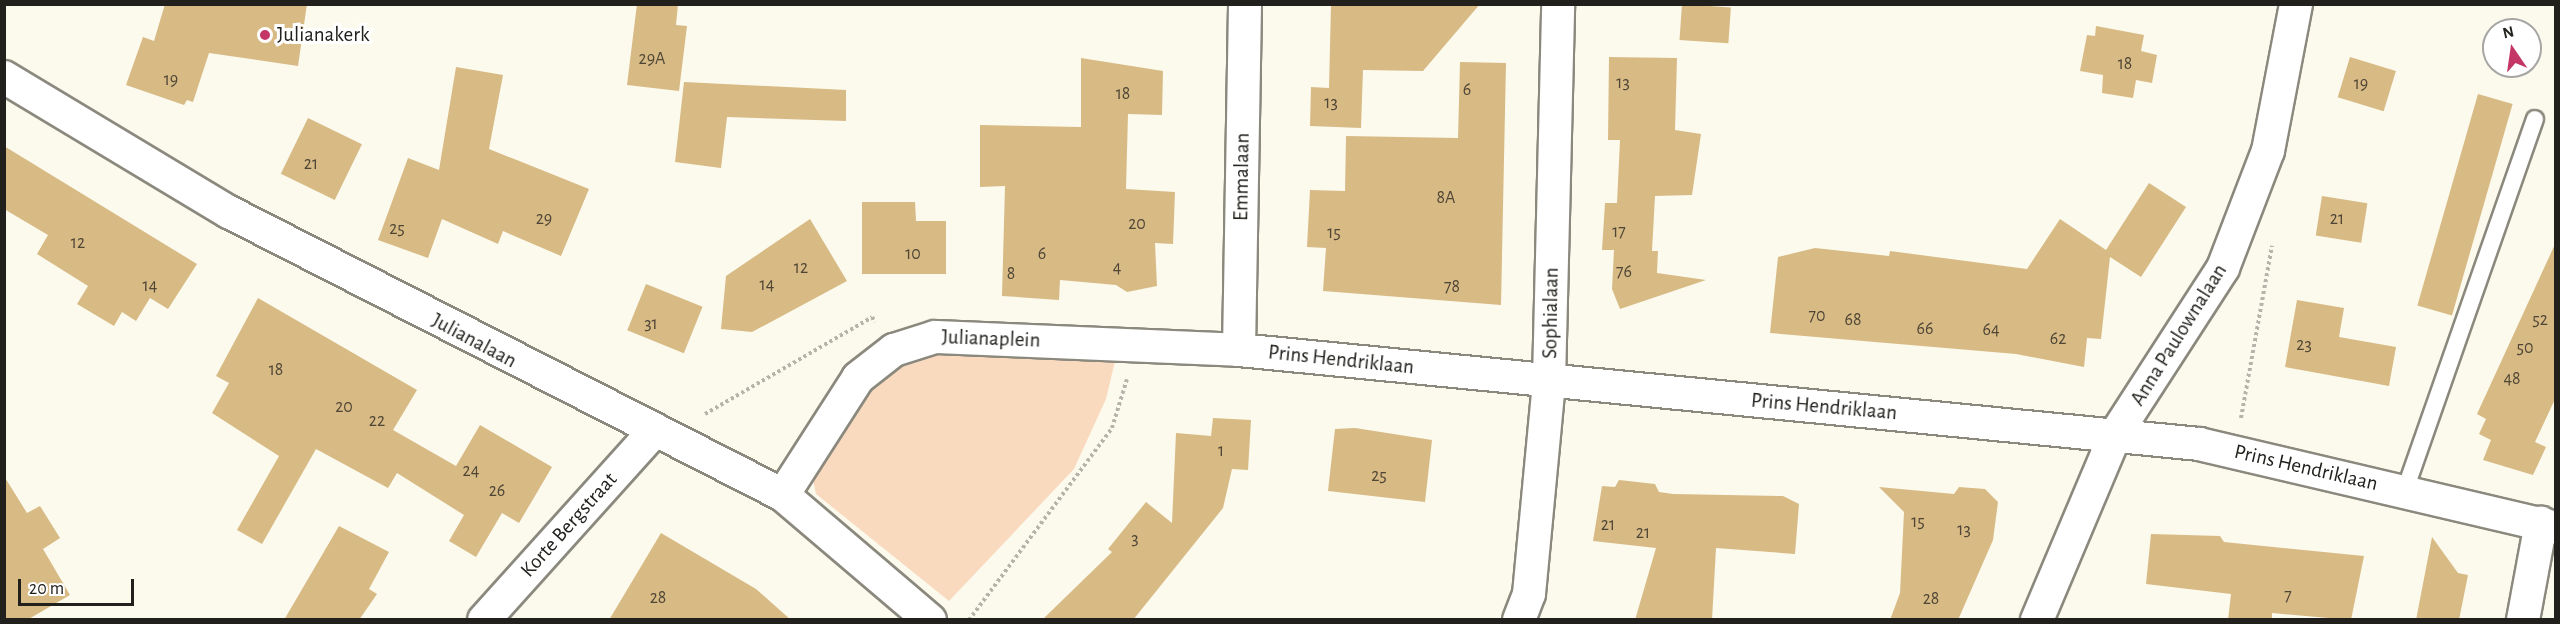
<!DOCTYPE html>
<style>
body{margin:0}
#map{position:relative;width:2560px;height:624px;overflow:hidden;background:#fbfaed;font-family:"Alegreya Sans",sans-serif}
div>[style]{position:absolute}
.green>*{inset:0;background:#fadabf}
.building>*{inset:0;background:#d8ba85;transform-origin:0 0}
.path>*{height:4px;margin-top:-2px;transform-origin:0;background:repeating-linear-gradient(90deg,#b5b4aa 0 3px,transparent 0 6px)}
.roads{filter:drop-shadow(2px 0 #8b897e) drop-shadow(-2px 0 #8b897e) drop-shadow(0 2px #8b897e) drop-shadow(0 -2px #8b897e)}
.lane>*{height:16px;margin:-8px;padding:0 8px;transform-origin:8px;border-radius:8px;background:#fff}
.street>*{height:32px;margin:-16px;padding:0 16px;transform-origin:16px;border-radius:16px;background:#fff}
.dots>*{width:16px;height:16px;translate:-50% -50%;box-sizing:border-box;border:3px solid #fff;border-radius:50%}
span{translate:-50% -50%;white-space:nowrap;text-align:center;line-height:1.15;-webkit-text-stroke:6px #fff;paint-order:stroke}
.number-label{font-size:18px;color:#4f4636}
.number-label span{-webkit-text-stroke-width:0}
.poi-label{font-size:21px;color:#21201c}
.left{translate:0 -50%;text-align:left}
.street-label{font-size:21px;color:#21201c}
.frame{position:absolute;inset:0;border:6px solid #21201c;pointer-events:none}
.north{position:absolute;left:2482px;top:18px;width:60px;height:60px;box-sizing:border-box;background:#fff;border:2px solid #a6a6a4;border-radius:50%;rotate:347deg;font-size:16px;font-weight:700;line-height:24px;text-align:center;color:#21201c}
.north::after{content:'';display:block;margin:auto;width:21px;height:27px;background:#c33666;clip-path:polygon(50% 0,100% 100%,50% 72%,0 100%)}
.scale{position:absolute;left:18px;top:579px;width:116px;height:27px;box-sizing:border-box;border:3px solid #21201c;border-top:0;padding-left:8px;font-size:18px;line-height:21px;white-space:nowrap;color:#21201c;-webkit-text-stroke:4px #fff;paint-order:stroke}
</style>
<div id="map">
<div class="green">
<i style="clip-path:polygon(934px 350px,1116px 357px,1106px 399px,1074px 469px,949px 601px,816px 494px,809px 461px,858px 383px)"></i>
</div>
<div class="building">
<i style="clip-path:polygon(165px 4px,307px 4px,298px 66px,209px 53px,193px 102px,187px 100px,184px 105px,126px 85px,143px 37px,154px 41px)"></i>
<i style="clip-path:polygon(637px 4px,678px 4px,676px 25px,687px 26px,679px 91px,627px 85px)"></i>
<i style="clip-path:polygon(1331px 4px,1480px 4px,1423px 71px,1363px 70px,1361px 128px,1310px 126px,1311px 87px,1329px 88px)"></i>
<i style="left:1682px;top:4px;width:49px;height:36px;rotate:4deg"></i>
<i style="clip-path:polygon(2096px 26px,2144px 35px,2141px 51px,2157px 55px,2152px 83px,2136px 80px,2133px 98px,2102px 93px,2103px 75px,2080px 71px,2087px 35px,2095px 36px)"></i>
<i style="clip-path:polygon(1609px 57px,1677px 58px,1675px 130px,1701px 134px,1692px 195px,1655px 196px,1652px 251px,1658px 251px,1657px 273px,1706px 280px,1620px 309px,1612px 289px,1614px 250px,1602px 250px,1605px 203px,1617px 203px,1620px 140px,1608px 140px)"></i>
<i style="left:2350px;top:57px;width:48px;height:42px;rotate:17deg"></i>
<i style="clip-path:polygon(1081px 58px,1163px 71px,1162px 115px,1128px 114px,1126px 189px,1175px 192px,1173px 244px,1155px 243px,1157px 286px,1127px 292px,1116px 285px,1060px 280px,1059px 300px,1002px 296px,1005px 186px,980px 187px,980px 125px,1081px 127px)"></i>
<i style="clip-path:polygon(1460px 62px,1506px 63px,1501px 305px,1323px 291px,1326px 248px,1307px 247px,1310px 190px,1345px 191px,1346px 136px,1458px 138px)"></i>
<i style="clip-path:polygon(456px 67px,503px 75px,489px 149px,589px 189px,561px 256px,503px 231px,498px 244px,442px 219px,428px 258px,378px 240px,408px 158px,439px 170px)"></i>
<i style="clip-path:polygon(684px 82px,846px 90px,846px 121px,727px 117px,721px 168px,675px 162px)"></i>
<i style="left:2478px;top:94px;width:36px;height:220px;rotate:16deg"></i>
<i style="left:308px;top:118px;width:60px;height:62px;rotate:26deg"></i>
<i style="clip-path:polygon(4px 146px,197px 264px,168px 309px,150px 298px,136px 321px,122px 312px,114px 326px,77px 304px,88px 286px,37px 254px,48px 235px,4px 209px)"></i>
<i style="clip-path:polygon(2149px 183px,2186px 207px,2141px 277px,2110px 257px,2101px 339px,2087px 338px,2084px 367px,2016px 354px,1770px 333px,1778px 257px,1815px 248px,1889px 256px,1890px 251px,2027px 269px,2060px 219px,2106px 250px)"></i>
<i style="left:2322px;top:196px;width:46px;height:40px;rotate:9deg"></i>
<i style="clip-path:polygon(862px 202px,915px 202px,916px 221px,946px 221px,946px 274px,862px 274px)"></i>
<i style="clip-path:polygon(810px 219px,847px 281px,752px 332px,721px 329px,726px 276px)"></i>
<i style="clip-path:polygon(2556px 242px,2556px 397px,2535px 442px,2546px 447px,2533px 475px,2483px 460px,2491px 440px,2479px 434px,2486px 419px,2477px 414px)"></i>
<i style="left:646px;top:284px;width:61px;height:50px;rotate:22deg"></i>
<i style="clip-path:polygon(258px 298px,417px 390px,393px 430px,456px 466px,480px 425px,552px 467px,519px 523px,502px 513px,476px 557px,449px 541px,464px 515px,397px 473px,388px 488px,316px 449px,262px 544px,237px 530px,279px 456px,212px 413px,229px 383px,216px 376px)"></i>
<i style="clip-path:polygon(2297px 300px,2344px 308px,2339px 337px,2396px 347px,2389px 386px,2285px 367px)"></i>
<i style="clip-path:polygon(1213px 418px,1251px 420px,1248px 470px,1232px 469px,1223px 508px,1133px 620px,1042px 620px,1112px 552px,1108px 549px,1146px 502px,1172px 523px,1176px 433px,1211px 436px)"></i>
<i style="clip-path:polygon(1355px 428px,1432px 440px,1425px 502px,1328px 491px,1335px 429px)"></i>
<i style="clip-path:polygon(4px 476px,27px 513px,40px 506px,60px 538px,43px 549px,70px 595px,27px 620px,4px 620px)"></i>
<i style="clip-path:polygon(1619px 480px,1655px 484px,1659px 492px,1673px 494px,1783px 496px,1799px 504px,1795px 554px,1716px 548px,1712px 620px,1635px 620px,1656px 548px,1593px 541px,1602px 486px,1615px 487px)"></i>
<i style="clip-path:polygon(1879px 487px,1954px 494px,1959px 487px,1985px 489px,1998px 502px,1993px 540px,1958px 620px,1890px 620px,1900px 593px,1904px 512px)"></i>
<i style="clip-path:polygon(339px 526px,389px 552px,369px 589px,377px 594px,359px 620px,284px 620px)"></i>
<i style="clip-path:polygon(661px 533px,756px 589px,791px 620px,609px 620px)"></i>
<i style="clip-path:polygon(2151px 534px,2220px 536px,2224px 542px,2364px 556px,2351px 620px,2272px 613px,2272px 620px,2228px 620px,2231px 594px,2146px 584px)"></i>
<i style="clip-path:polygon(2432px 537px,2458px 573px,2468px 575px,2459px 620px,2416px 620px)"></i>
</div>
<div class="path">
<i style="left:705px;top:414px;width:193px;rotate:-30.1deg"></i>
<i style="left:872px;top:317px;width:6px;rotate:59deg"></i>
<i style="left:2241px;top:418px;width:175px;rotate:-79.8deg"></i>
<i style="left:969px;top:620px;width:239px;rotate:-53.3deg"></i>
<i style="left:1112px;top:428px;width:51px;rotate:-73deg"></i>
</div>
<div class="roads">
<div class="lane">
<i style="left:2405px;top:490px;width:393px;rotate:-70.7deg"></i>
</div>
<div class="street">
<i style="left:4px;top:77px;width:262px;rotate:31deg"></i>
<i style="left:229px;top:212px;width:622px;rotate:27.06deg"></i>
<i style="left:783px;top:495px;width:193px;rotate:40.4deg"></i>
<i style="left:1239px;top:350px;width:346px;rotate:-89deg"></i>
<i style="left:783px;top:495px;width:139px;rotate:-57.3deg"></i>
<i style="left:858px;top:378px;width:46px;rotate:-37.9deg"></i>
<i style="left:894px;top:350px;width:43px;rotate:-17.6deg"></i>
<i style="left:935px;top:337px;width:304px;rotate:2.4deg"></i>
<i style="left:1239px;top:350px;width:965px;rotate:5.59deg"></i>
<i style="left:2199px;top:444px;width:367px;rotate:13.2deg"></i>
<i style="left:484px;top:620px;width:256px;rotate:-48deg"></i>
<i style="left:1519px;top:620px;width:28px;rotate:-69deg"></i>
<i style="left:1529px;top:594px;width:214px;rotate:-84.6deg"></i>
<i style="left:1549px;top:381px;width:377px;rotate:-88.6deg"></i>
<i style="left:2037px;top:620px;width:201px;rotate:-67.1deg"></i>
<i style="left:2115px;top:435px;width:199px;rotate:-57.1deg"></i>
<i style="left:2223px;top:268px;width:125px;rotate:-69deg"></i>
<i style="left:2268px;top:151px;width:150px;rotate:-79.2deg"></i>
<i style="left:2523px;top:620px;width:99px;rotate:-79.5deg"></i>
</div>
</div>
<div class="dots">
<i style="left:265px;top:35px;background:#c33666"></i>
</div>
<div class="number-label">
<span style="left:652px;top:59px">29A</span>
<span style="left:2125px;top:64px">18</span>
<span style="left:171px;top:80px">19</span>
<span style="left:1623px;top:83px">13</span>
<span style="left:2361px;top:84px">19</span>
<span style="left:1467px;top:90px">6</span>
<span style="left:1123px;top:94px">18</span>
<span style="left:1331px;top:103px">13</span>
<span style="left:311px;top:164px">21</span>
<span style="left:1446px;top:198px">8A</span>
<span style="left:544px;top:219px">29</span>
<span style="left:2337px;top:219px">21</span>
<span style="left:1137px;top:224px">20</span>
<span style="left:397px;top:229px">25</span>
<span style="left:1619px;top:232px">17</span>
<span style="left:1334px;top:233px">15</span>
<span style="left:78px;top:243px">12</span>
<span style="left:913px;top:254px">10</span>
<span style="left:1042px;top:254px">6</span>
<span style="left:801px;top:268px">12</span>
<span style="left:1117px;top:268px">4</span>
<span style="left:1624px;top:272px">76</span>
<span style="left:1011px;top:274px">8</span>
<span style="left:767px;top:285px">14</span>
<span style="left:150px;top:286px">14</span>
<span style="left:1452px;top:287px">78</span>
<span style="left:1817px;top:316px">70</span>
<span style="left:1853px;top:320px">68</span>
<span style="left:2540px;top:320px">52</span>
<span style="left:651px;top:324px">31</span>
<span style="left:1925px;top:329px">66</span>
<span style="left:1991px;top:330px">64</span>
<span style="left:2058px;top:339px">62</span>
<span style="left:2304px;top:345px">23</span>
<span style="left:2525px;top:348px">50</span>
<span style="left:276px;top:370px">18</span>
<span style="left:2512px;top:379px">48</span>
<span style="left:344px;top:407px">20</span>
<span style="left:377px;top:421px">22</span>
<span style="left:1221px;top:451px">1</span>
<span style="left:471px;top:471px">24</span>
<span style="left:1379px;top:476px">25</span>
<span style="left:497px;top:491px">26</span>
<span style="left:1918px;top:522px">15</span>
<span style="left:1608px;top:525px">21</span>
<span style="left:1964px;top:530px">13</span>
<span style="left:1643px;top:533px">21</span>
<span style="left:1135px;top:539px">3</span>
<span style="left:2288px;top:596px">7</span>
<span style="left:658px;top:598px">28</span>
<span style="left:1931px;top:599px">28</span>
</div>
<div class="poi-label">
<span class="left" style="left:277px;top:35px">Julianakerk</span>
</div>
<div class="street-label">
<span style="left:1242px;top:177px;rotate:-89deg">Emmalaan</span>
<span style="left:1551px;top:313px;rotate:-89deg">Sophialaan</span>
<span style="left:2179px;top:335px;rotate:-58deg">Anna Paulownalaan</span>
<span style="left:991px;top:339px;rotate:2deg">Julianaplein</span>
<span style="left:474px;top:341px;rotate:28deg">Julianalaan</span>
<span style="left:1341px;top:360px;rotate:6deg">Prins Hendriklaan</span>
<span style="left:1824px;top:407px;rotate:5deg">Prins Hendriklaan</span>
<span style="left:2306px;top:468px;rotate:13deg">Prins Hendriklaan</span>
<span style="left:569px;top:525px;rotate:-48deg">Korte Bergstraat</span>
</div>
<div class="frame"></div>
<div class="north">N</div>
<div class="scale">20 m</div>
</div>
